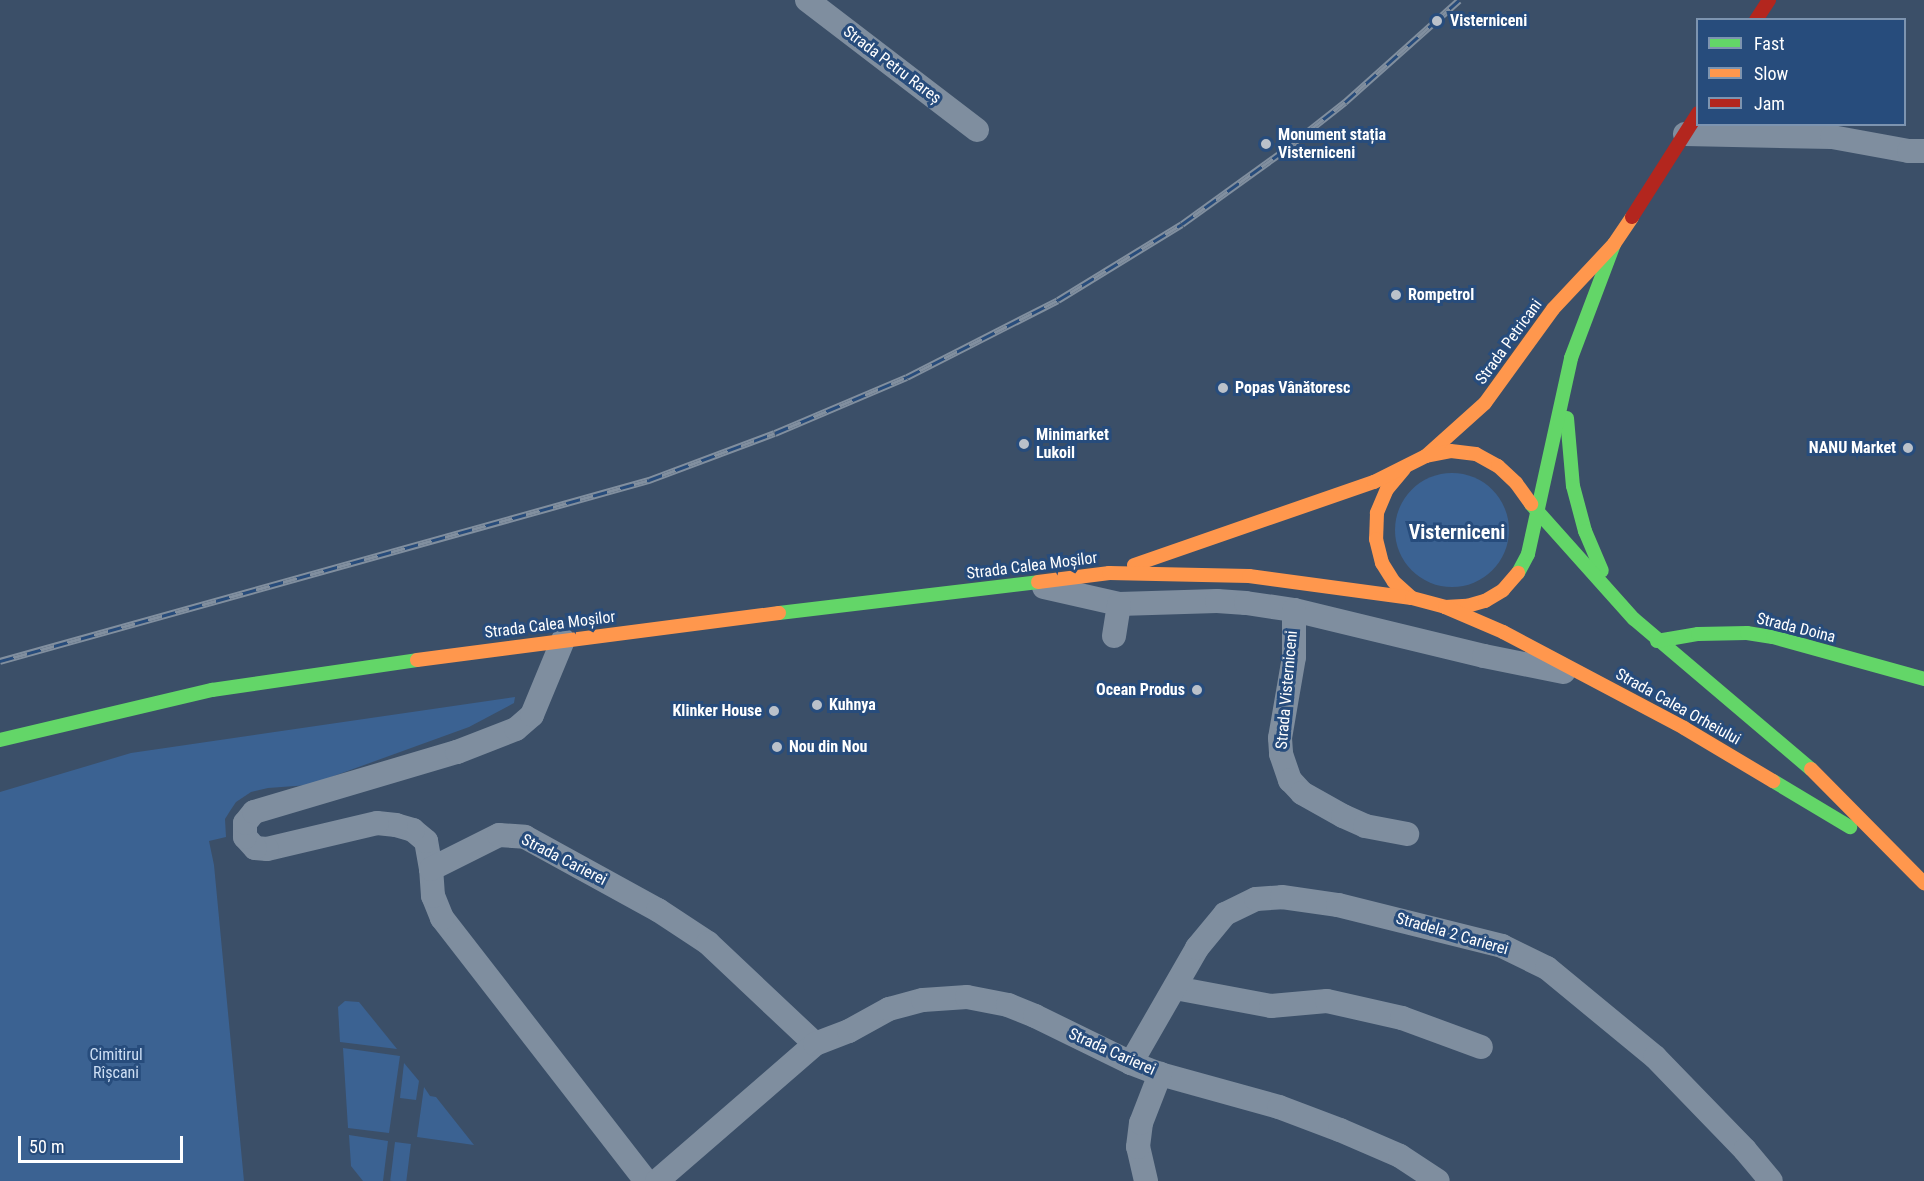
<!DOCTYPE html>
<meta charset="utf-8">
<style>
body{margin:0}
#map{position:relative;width:1924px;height:1181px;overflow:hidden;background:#3b4f68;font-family:"Roboto Condensed",sans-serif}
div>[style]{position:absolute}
.green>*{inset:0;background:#3b6292;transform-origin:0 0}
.round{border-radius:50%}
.street>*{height:24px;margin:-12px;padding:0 12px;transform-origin:12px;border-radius:12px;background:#7f8e9f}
.fast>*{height:14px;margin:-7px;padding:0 7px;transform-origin:7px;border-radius:7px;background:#63d668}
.slow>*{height:14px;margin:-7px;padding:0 7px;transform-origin:7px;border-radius:7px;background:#ff974d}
.jam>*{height:14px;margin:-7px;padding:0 7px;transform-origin:7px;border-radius:7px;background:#b3261e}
.rail>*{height:7px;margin-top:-3.5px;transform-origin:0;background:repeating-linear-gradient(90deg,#274c7c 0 14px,#818f9f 0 28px);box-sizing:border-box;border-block:2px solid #818f9f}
.dots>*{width:16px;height:16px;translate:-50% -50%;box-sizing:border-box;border:3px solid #274c7c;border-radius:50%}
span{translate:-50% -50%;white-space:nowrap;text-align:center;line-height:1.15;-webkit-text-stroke:6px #274c7c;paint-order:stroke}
.poi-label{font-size:16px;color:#fff;font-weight:700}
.left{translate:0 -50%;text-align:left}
.right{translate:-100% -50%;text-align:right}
.street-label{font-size:16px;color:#fff}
.park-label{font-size:16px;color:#cedff4}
.quarter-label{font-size:20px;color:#fff;font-weight:700}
.legend{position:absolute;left:1696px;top:18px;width:210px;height:108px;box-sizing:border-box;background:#274c7c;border:2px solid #7d94b0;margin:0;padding:8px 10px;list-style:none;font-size:18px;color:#fff}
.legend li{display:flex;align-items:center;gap:12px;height:30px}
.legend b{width:30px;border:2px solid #7d94b0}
.scale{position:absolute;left:18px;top:1136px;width:165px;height:27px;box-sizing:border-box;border:3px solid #fff;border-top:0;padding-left:8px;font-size:18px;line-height:21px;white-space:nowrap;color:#fff;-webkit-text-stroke:4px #274c7c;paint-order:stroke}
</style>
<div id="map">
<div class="green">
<i class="round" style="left:1395px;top:473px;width:114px;height:114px"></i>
<i style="clip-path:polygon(515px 697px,514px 703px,469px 727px,309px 785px,268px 788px,251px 792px,236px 802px,230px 811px,225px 819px,226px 837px,209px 841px,214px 865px,244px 1181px,0 1181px,0 792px,131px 753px)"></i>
<i style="clip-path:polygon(345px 1001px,359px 1002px,397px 1049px,340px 1042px,338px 1007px)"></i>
<i style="clip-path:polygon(343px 1048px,400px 1056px,389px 1133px,348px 1128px)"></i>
<i style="clip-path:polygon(404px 1063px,419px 1081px,416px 1100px,400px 1098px)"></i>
<i style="clip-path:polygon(424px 1087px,430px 1096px,436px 1097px,474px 1145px,417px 1137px)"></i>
<i style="clip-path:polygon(349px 1135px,388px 1141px,383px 1181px,363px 1181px,351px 1166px)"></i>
<i style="left:395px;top:1142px;width:16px;height:39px;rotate:7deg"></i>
</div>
<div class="street">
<i style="left:807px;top:0;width:214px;rotate:37.4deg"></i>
<i style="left:1685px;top:134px;width:147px;rotate:1.2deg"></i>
<i style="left:1832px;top:137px;width:78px;rotate:10.3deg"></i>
<i style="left:1909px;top:151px;width:15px"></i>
<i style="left:1044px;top:587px;width:77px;rotate:12.8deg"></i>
<i style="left:1119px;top:604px;width:98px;rotate:-1.8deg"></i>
<i style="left:1217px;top:601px;width:29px;rotate:4deg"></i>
<i style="left:1246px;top:603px;width:49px;rotate:8.3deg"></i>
<i style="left:1294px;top:610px;width:195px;rotate:13.6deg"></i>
<i style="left:1484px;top:656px;width:81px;rotate:11.4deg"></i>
<i style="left:1294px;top:610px;width:47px;rotate:90deg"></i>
<i style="left:1294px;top:657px;width:82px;rotate:99.8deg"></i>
<i style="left:1280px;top:738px;width:16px;rotate:86deg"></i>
<i style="left:1281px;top:754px;width:28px;rotate:71deg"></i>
<i style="left:1290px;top:780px;width:18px;rotate:47deg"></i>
<i style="left:1302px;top:793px;width:47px;rotate:29.3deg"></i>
<i style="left:1343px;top:816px;width:24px;rotate:24deg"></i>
<i style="left:1365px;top:826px;width:43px;rotate:10.8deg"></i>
<i style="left:1114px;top:636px;width:32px;rotate:-81deg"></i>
<i style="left:431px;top:869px;width:28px;rotate:-100deg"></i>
<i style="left:426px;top:841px;width:17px;rotate:-140deg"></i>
<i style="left:413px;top:830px;width:18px;rotate:-164deg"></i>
<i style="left:396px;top:825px;width:19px;rotate:-174deg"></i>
<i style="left:377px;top:823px;width:113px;rotate:166.7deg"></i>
<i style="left:267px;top:849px;width:12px;rotate:-175deg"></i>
<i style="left:255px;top:848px;width:15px;rotate:-132deg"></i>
<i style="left:245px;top:837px;width:14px;rotate:-90deg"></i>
<i style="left:245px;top:823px;width:14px;rotate:-51deg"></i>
<i style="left:254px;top:812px;width:212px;rotate:-16.5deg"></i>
<i style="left:457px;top:752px;width:63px;rotate:-21.3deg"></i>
<i style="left:516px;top:729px;width:21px;rotate:-41deg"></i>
<i style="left:532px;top:715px;width:81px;rotate:-67.5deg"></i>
<i style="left:1175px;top:988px;width:98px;rotate:10.6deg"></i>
<i style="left:1271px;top:1006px;width:56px;rotate:-5.1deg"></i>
<i style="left:1327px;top:1001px;width:77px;rotate:12.8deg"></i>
<i style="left:1402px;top:1018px;width:84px;rotate:20.2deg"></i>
<i style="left:1131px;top:1063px;width:133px;rotate:-60.1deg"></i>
<i style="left:1197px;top:948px;width:44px;rotate:-50.5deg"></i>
<i style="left:1225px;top:914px;width:34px;rotate:-26deg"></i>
<i style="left:1256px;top:899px;width:26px;rotate:-4deg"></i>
<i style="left:1282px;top:897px;width:57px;rotate:8.1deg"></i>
<i style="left:1338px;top:905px;width:169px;rotate:14deg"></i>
<i style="left:1502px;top:946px;width:50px;rotate:26.1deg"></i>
<i style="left:1547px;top:968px;width:140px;rotate:39.5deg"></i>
<i style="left:1655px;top:1057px;width:129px;rotate:45.9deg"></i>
<i style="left:1745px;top:1150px;width:40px;rotate:50deg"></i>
<i style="left:646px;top:1181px;width:333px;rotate:-127.8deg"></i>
<i style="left:442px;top:918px;width:24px;rotate:-112deg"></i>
<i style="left:433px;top:896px;width:27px;rotate:-94deg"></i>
<i style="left:431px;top:869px;width:76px;rotate:-26.6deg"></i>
<i style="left:499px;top:835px;width:26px;rotate:4deg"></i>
<i style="left:525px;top:837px;width:152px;rotate:28.8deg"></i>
<i style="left:658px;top:910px;width:60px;rotate:33.4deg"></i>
<i style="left:708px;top:943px;width:147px;rotate:43.3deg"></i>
<i style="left:657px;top:1181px;width:209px;rotate:-40.9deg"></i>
<i style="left:815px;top:1044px;width:36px;rotate:-21deg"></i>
<i style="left:849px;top:1031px;width:46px;rotate:-28.8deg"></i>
<i style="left:889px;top:1009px;width:35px;rotate:-15deg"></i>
<i style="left:923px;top:1000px;width:44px;rotate:-3.9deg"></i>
<i style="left:967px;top:997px;width:42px;rotate:11deg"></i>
<i style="left:1008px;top:1005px;width:29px;rotate:22deg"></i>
<i style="left:1035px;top:1016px;width:107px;rotate:26.1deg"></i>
<i style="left:1131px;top:1063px;width:31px;rotate:21deg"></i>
<i style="left:1160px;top:1074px;width:123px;rotate:15.5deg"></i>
<i style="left:1279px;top:1107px;width:65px;rotate:20.7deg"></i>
<i style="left:1340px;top:1130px;width:65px;rotate:23.4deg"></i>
<i style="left:1400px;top:1156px;width:45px;rotate:33.3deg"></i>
<i style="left:1146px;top:1181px;width:35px;rotate:-103deg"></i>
<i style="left:1138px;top:1147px;width:24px;rotate:-83deg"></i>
<i style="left:1141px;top:1123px;width:53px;rotate:-68.8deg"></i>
</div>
<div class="fast">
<i style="left:1567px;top:418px;width:68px;rotate:85deg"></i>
<i style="left:1573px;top:486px;width:47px;rotate:75.1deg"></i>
<i style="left:1585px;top:531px;width:43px;rotate:67deg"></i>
<i style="left:1531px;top:504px;width:154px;rotate:48.2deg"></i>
<i style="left:1634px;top:619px;width:232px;rotate:40.3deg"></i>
<i style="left:1518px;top:573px;width:21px;rotate:-62deg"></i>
<i style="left:1528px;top:554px;width:201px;rotate:-77.6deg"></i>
<i style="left:1571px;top:358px;width:122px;rotate:-69.3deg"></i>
<i style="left:779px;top:613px;width:261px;rotate:-6.8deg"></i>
<i style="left:1657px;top:641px;width:42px;rotate:-9.7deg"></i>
<i style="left:1698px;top:634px;width:49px;rotate:-1.2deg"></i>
<i style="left:1747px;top:633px;width:26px;rotate:9deg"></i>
<i style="left:1773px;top:637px;width:157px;rotate:15.5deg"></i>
<i style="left:0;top:740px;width:218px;rotate:-13.3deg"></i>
<i style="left:212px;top:690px;width:207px;rotate:-8.3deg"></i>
<i style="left:1773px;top:781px;width:90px;rotate:30.9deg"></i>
</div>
<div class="slow">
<i style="left:1426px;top:456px;width:79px;rotate:-41.9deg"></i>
<i style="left:1485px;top:403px;width:116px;rotate:-54.1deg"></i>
<i style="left:1553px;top:309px;width:89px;rotate:-46.8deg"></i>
<i style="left:1614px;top:244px;width:32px;rotate:-56deg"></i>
<i style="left:1404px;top:469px;width:26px;rotate:130deg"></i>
<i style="left:1387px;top:489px;width:26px;rotate:113deg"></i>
<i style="left:1377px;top:513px;width:26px;rotate:92deg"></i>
<i style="left:1376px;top:539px;width:25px;rotate:76deg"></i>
<i style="left:1382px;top:563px;width:22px;rotate:58deg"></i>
<i style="left:1394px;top:582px;width:24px;rotate:42deg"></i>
<i style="left:1134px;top:565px;width:254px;rotate:-19.1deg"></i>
<i style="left:1374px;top:482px;width:58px;rotate:-26.6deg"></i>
<i style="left:1426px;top:456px;width:25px;rotate:-11deg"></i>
<i style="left:1451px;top:451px;width:25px;rotate:7deg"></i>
<i style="left:1476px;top:454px;width:25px;rotate:29deg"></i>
<i style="left:1498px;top:466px;width:25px;rotate:43deg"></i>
<i style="left:1516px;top:483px;width:26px;rotate:54deg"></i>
<i style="left:1038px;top:582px;width:72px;rotate:-7.2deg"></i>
<i style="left:1109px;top:573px;width:140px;rotate:1.2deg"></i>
<i style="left:1249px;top:576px;width:164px;rotate:7.7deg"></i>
<i style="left:1412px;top:598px;width:34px;rotate:15deg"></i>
<i style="left:1445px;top:607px;width:22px;rotate:-3deg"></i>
<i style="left:1467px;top:606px;width:19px;rotate:-16deg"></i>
<i style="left:1485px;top:601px;width:21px;rotate:-31deg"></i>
<i style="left:1503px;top:590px;width:23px;rotate:-49deg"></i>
<i style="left:1445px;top:607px;width:63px;rotate:23.3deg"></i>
<i style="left:1503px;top:632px;width:205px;rotate:27.9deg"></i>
<i style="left:1684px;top:728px;width:104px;rotate:30.8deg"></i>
<i style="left:417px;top:660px;width:365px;rotate:-7.4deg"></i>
<i style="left:1811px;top:769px;width:161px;rotate:45.3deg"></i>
</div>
<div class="jam">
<i style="left:1756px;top:20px;width:24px;rotate:-57deg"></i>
<i style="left:1632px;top:217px;width:123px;rotate:-57.6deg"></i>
</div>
<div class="rail">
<i style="left:0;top:661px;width:674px;rotate:-15.58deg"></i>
<i style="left:649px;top:480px;width:134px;rotate:-20.5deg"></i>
<i style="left:775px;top:433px;width:143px;rotate:-23deg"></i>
<i style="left:907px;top:377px;width:169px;rotate:-27deg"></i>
<i style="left:1058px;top:300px;width:145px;rotate:-31.5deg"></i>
<i style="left:1182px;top:224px;width:120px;rotate:-35.8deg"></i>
<i style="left:1279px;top:154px;width:84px;rotate:-38.2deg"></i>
<i style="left:1345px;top:102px;width:153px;rotate:-41.8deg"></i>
</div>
<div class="dots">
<i style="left:1437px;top:21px;background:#bac1ca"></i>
<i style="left:1266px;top:144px;background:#bac1ca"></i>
<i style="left:1396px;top:295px;background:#bac1ca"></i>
<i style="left:1223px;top:388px;background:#bac1ca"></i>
<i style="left:1024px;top:444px;background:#bac1ca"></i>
<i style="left:1908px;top:448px;background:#bac1ca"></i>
<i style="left:1197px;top:690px;background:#bac1ca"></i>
<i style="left:817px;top:705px;background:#bac1ca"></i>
<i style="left:774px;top:711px;background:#bac1ca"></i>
<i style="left:777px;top:747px;background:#bac1ca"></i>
</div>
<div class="poi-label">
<span class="left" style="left:1450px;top:21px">Visterniceni</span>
<span class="left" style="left:1278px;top:144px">Monument stația<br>Visterniceni</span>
<span class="left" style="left:1408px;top:295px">Rompetrol</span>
<span class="left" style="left:1235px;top:388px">Popas Vânătoresc</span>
<span class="left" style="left:1036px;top:444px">Minimarket<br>Lukoil</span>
<span class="right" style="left:1896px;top:448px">NANU Market</span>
<span class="right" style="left:1185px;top:690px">Ocean Produs</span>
<span class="left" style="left:829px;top:705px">Kuhnya</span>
<span class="right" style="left:762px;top:711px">Klinker House</span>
<span class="left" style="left:789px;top:747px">Nou din Nou</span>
</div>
<div class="street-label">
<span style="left:892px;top:65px;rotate:37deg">Strada Petru Rareș</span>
<span style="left:1509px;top:342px;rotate:-54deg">Strada Petricani</span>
<span style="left:1032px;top:566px;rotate:-7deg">Strada Calea Moșilor</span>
<span style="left:550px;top:625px;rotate:-7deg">Strada Calea Moșilor</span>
<span style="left:1796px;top:628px;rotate:14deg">Strada Doina</span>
<span style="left:1287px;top:690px;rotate:-85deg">Strada Visterniceni</span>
<span style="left:1678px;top:707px;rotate:29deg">Strada Calea Orheiului</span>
<span style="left:564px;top:860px;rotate:27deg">Strada Carierei</span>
<span style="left:1452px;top:934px;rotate:16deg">Stradela 2 Carierei</span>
<span style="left:1112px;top:1052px;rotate:24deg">Strada Carierei</span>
</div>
<div class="park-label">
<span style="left:116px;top:1064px">Cimitirul<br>Rîșcani</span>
</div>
<div class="quarter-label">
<span style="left:1457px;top:532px">Visterniceni</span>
</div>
<ul class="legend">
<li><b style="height:8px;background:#63d668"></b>Fast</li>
<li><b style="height:8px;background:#ff974d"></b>Slow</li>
<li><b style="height:8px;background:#b3261e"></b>Jam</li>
</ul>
<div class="scale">50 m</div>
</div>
